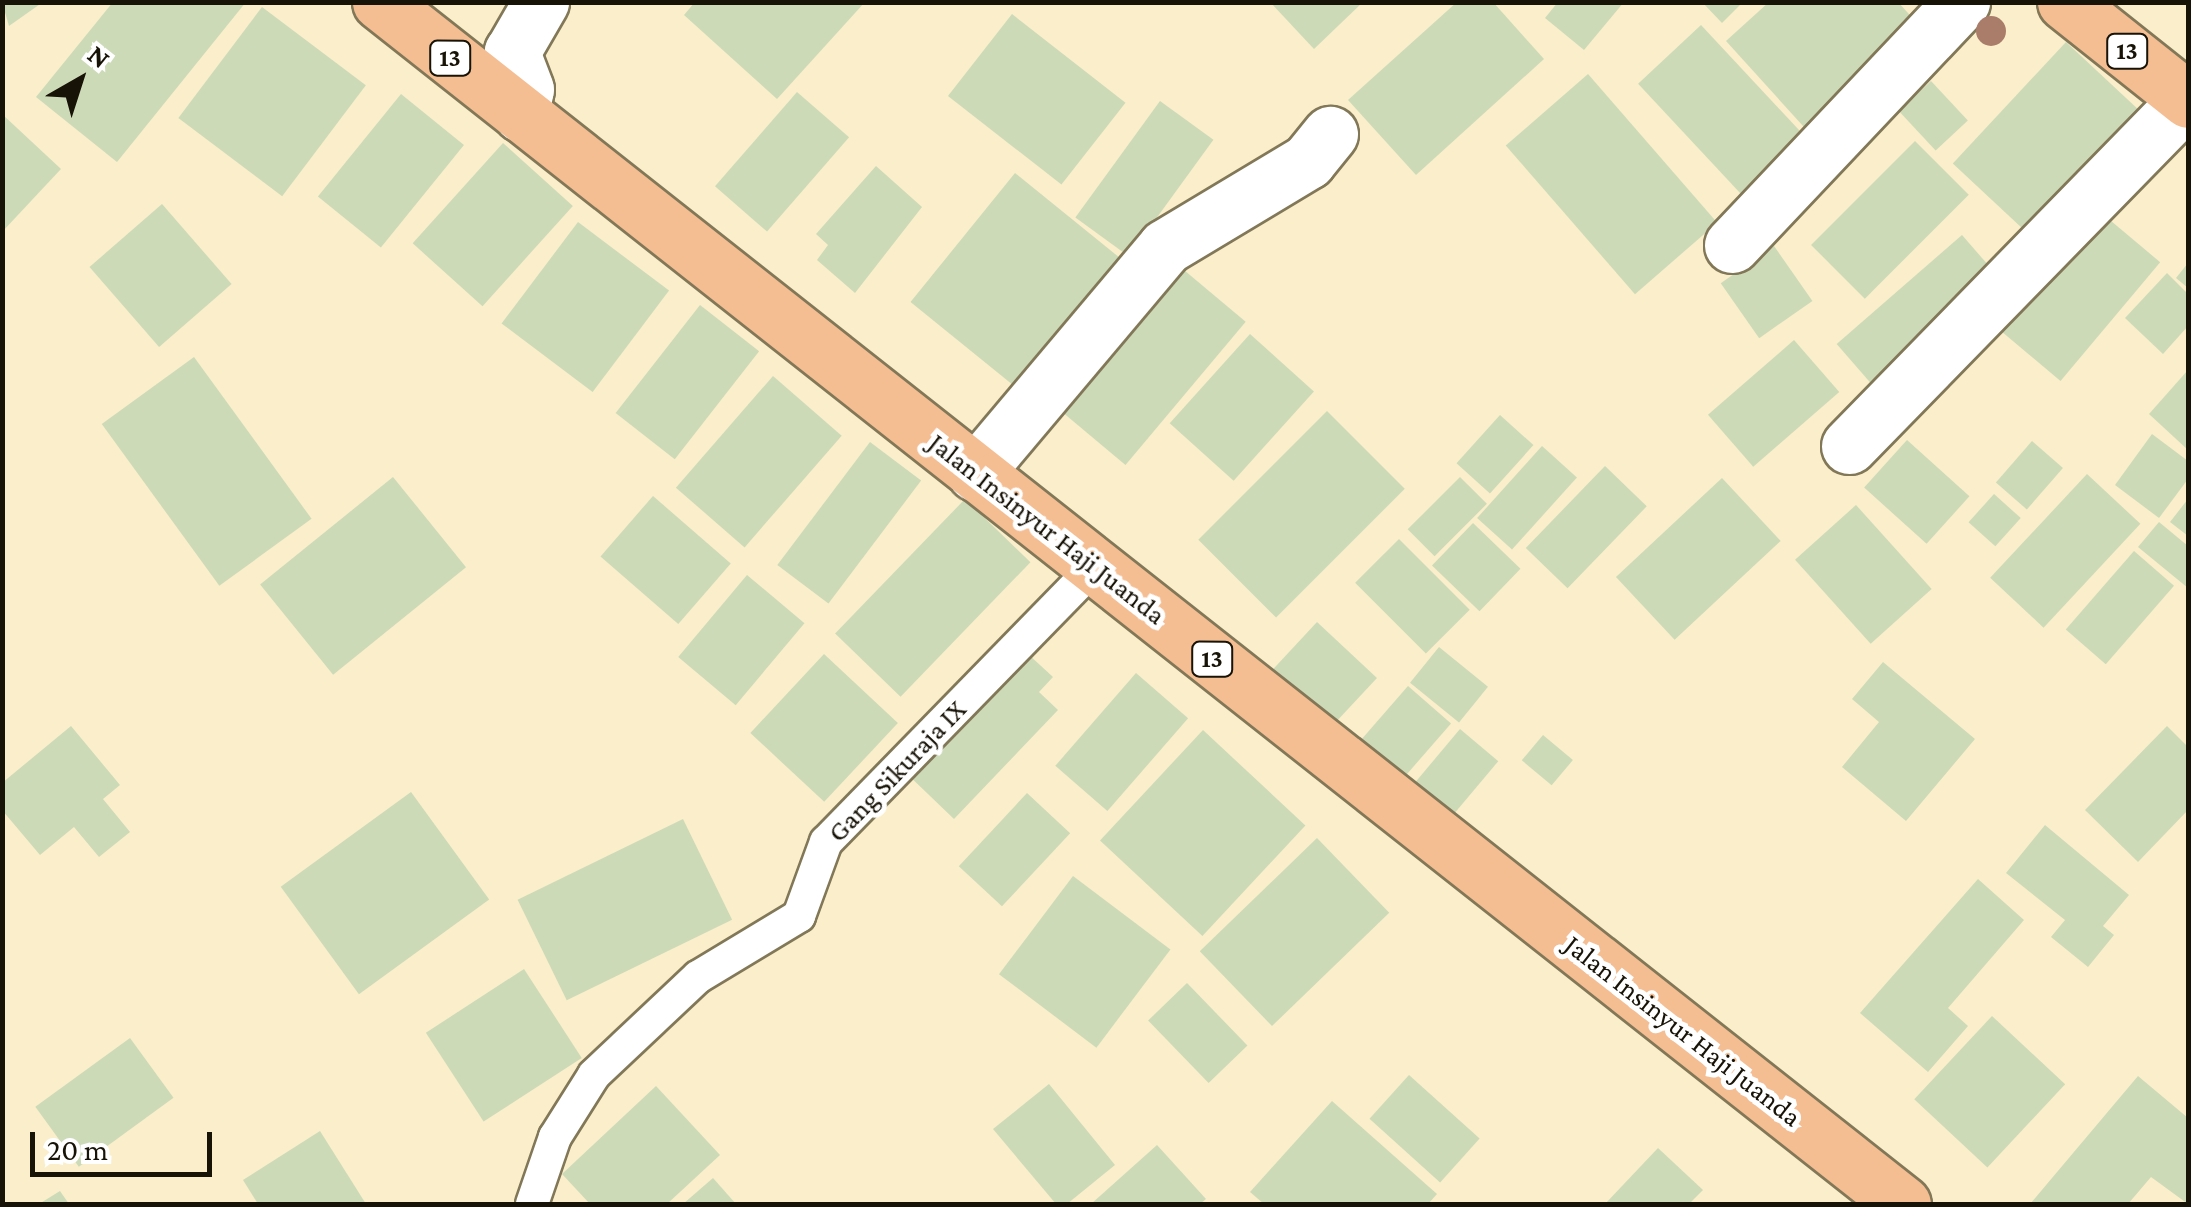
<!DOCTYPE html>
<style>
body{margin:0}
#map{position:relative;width:2191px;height:1207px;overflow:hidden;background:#faeecb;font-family:"Crimson Pro",serif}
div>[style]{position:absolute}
.building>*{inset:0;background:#cddab7;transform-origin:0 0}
.roads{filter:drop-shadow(2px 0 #827858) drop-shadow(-2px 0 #827858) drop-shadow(0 2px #827858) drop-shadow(0 -2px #827858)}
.service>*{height:32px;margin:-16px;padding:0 16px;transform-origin:16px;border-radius:16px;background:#fff}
.minor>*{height:55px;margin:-27.5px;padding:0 27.5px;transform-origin:27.5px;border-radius:27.5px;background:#fff}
.trunk>*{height:55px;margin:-27.5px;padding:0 27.5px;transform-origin:27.5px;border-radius:27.5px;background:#f4be92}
.trees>*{width:30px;height:30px;margin:-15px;border-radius:50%;background:#a97d6a}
span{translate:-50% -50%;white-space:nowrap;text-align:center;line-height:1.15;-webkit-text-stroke:10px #fff;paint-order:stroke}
.shield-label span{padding:2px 8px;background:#fff;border:2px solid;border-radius:8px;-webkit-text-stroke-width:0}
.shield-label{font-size:25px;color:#171307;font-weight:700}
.street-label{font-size:28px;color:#171307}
.frame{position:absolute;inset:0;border:5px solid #171307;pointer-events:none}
.north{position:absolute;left:30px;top:30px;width:100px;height:100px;-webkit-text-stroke:8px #fff;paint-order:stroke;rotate:39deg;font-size:28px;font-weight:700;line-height:40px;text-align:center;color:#171307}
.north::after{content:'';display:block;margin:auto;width:35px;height:45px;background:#171307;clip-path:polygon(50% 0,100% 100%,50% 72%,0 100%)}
.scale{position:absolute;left:30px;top:1132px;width:182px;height:45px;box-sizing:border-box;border:5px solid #171307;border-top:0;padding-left:12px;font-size:30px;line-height:35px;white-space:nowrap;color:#171307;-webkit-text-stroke:8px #fff;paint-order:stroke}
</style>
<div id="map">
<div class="building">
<i style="clip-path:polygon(2px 2px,43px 2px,9px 26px)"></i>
<i style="clip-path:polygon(113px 2px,246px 2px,117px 162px,36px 97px)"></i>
<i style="clip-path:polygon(695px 2px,865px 2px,777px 99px,684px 15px)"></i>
<i style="clip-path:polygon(1270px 2px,1363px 2px,1314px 49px)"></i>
<i style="clip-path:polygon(1457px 2px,1493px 2px,1544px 59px,1416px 175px,1348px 100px)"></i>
<i style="clip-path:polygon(1558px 2px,1624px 2px,1584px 50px,1545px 18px)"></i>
<i style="clip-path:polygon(1702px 2px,1743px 2px,1722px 23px)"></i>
<i style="clip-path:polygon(1769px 2px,1898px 2px,1928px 35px,1813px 137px,1726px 41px)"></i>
<i style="left:262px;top:7px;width:130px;height:139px;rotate:37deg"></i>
<i style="left:1012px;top:14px;width:144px;height:104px;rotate:38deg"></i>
<i style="left:1701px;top:25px;width:156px;height:86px;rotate:47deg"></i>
<i style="left:2066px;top:42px;width:122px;height:166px;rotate:43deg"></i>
<i style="left:1588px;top:74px;width:197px;height:109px;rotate:49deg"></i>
<i style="left:1931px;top:81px;width:54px;height:44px;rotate:47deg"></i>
<i style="left:797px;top:92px;width:69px;height:125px;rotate:41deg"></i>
<i style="left:401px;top:94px;width:81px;height:132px;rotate:39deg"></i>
<i style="left:1160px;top:101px;width:66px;height:144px;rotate:36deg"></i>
<i style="clip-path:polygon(2px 114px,61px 169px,2px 232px)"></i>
<i style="left:1915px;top:141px;width:76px;height:147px;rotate:45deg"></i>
<i style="left:503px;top:143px;width:94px;height:135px;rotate:42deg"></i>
<i style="clip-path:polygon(876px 166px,922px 207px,855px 293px,817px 260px,828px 245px,816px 234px)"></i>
<i style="left:1015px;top:173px;width:135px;height:166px;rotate:39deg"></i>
<i style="left:162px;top:204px;width:106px;height:96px;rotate:49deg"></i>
<i style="left:2092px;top:205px;width:89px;height:155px;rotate:40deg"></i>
<i style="left:578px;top:222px;width:114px;height:127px;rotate:37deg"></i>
<i style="left:1962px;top:235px;width:57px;height:166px;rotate:49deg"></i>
<i style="left:1774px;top:246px;width:67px;height:65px;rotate:55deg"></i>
<i style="left:1166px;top:255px;width:104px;height:187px;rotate:40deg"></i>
<i style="clip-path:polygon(2188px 263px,2188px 288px,2176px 278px)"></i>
<i style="clip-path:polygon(2167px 273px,2188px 294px,2188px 326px,2163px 354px,2125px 318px)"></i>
<i style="left:700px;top:305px;width:75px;height:137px;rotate:38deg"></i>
<i style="left:1250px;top:334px;width:86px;height:120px;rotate:42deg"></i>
<i style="left:1794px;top:340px;width:69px;height:114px;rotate:49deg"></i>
<i style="left:194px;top:357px;width:200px;height:114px;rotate:54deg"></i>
<i style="clip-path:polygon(2188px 370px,2188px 450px,2149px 414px)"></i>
<i style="left:773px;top:376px;width:91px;height:148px;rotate:41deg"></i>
<i style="left:1327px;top:411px;width:110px;height:182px;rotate:45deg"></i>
<i style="left:1500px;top:415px;width:45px;height:65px;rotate:42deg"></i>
<i style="clip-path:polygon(2152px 434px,2188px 461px,2188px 479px,2159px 518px,2115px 485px)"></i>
<i style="left:1907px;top:440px;width:84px;height:64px;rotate:42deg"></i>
<i style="left:2032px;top:441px;width:41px;height:55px;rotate:41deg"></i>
<i style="left:870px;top:442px;width:64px;height:154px;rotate:37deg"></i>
<i style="left:1542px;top:446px;width:47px;height:97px;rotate:42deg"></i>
<i style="left:1605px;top:466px;width:58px;height:114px;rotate:44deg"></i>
<i style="left:2087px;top:474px;width:73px;height:142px;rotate:43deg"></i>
<i style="left:393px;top:477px;width:116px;height:171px;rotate:51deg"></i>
<i style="left:1460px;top:477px;width:38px;height:74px;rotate:45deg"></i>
<i style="left:1722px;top:478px;width:86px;height:145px;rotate:47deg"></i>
<i style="left:1994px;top:494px;width:36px;height:38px;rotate:42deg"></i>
<i style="left:653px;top:496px;width:103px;height:80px;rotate:41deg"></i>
<i style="left:965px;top:499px;width:91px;height:187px;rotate:44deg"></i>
<i style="clip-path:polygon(2188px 499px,2188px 536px,2170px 522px)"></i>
<i style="left:1856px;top:505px;width:113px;height:82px;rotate:48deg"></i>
<i style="clip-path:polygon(2159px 522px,2188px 546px,2188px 588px,2138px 547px)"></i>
<i style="left:1473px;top:523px;width:66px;height:59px;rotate:44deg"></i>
<i style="left:1399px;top:539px;width:100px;height:62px;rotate:45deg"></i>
<i style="left:2134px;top:551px;width:53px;height:104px;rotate:41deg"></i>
<i style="left:747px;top:575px;width:75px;height:107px;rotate:40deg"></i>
<i style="left:1317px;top:622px;width:82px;height:79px;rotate:43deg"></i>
<i style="left:1439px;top:647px;width:63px;height:46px;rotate:39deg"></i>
<i style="left:824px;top:654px;width:101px;height:108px;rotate:43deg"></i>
<i style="clip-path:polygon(1028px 654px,1053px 677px,1039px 692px,1058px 710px,954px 819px,903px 770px)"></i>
<i style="clip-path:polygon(1883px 662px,1975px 739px,1906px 821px,1842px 767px,1879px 722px,1852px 699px)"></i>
<i style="left:1136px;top:673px;width:69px;height:123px;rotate:41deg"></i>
<i style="left:1408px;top:686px;width:57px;height:75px;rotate:41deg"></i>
<i style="clip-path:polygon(71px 726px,120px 785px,103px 799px,130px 832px,99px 857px,74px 827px,40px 855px,2px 810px,2px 783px)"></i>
<i style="clip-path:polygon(2167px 726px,2188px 747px,2188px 810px,2138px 862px,2085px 810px)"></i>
<i style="left:1460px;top:729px;width:50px;height:75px;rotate:40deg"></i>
<i style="left:1203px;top:730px;width:140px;height:151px;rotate:43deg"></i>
<i style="left:1543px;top:735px;width:39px;height:33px;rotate:40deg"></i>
<i style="left:411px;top:792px;width:133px;height:161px;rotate:54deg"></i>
<i style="left:1027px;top:793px;width:59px;height:100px;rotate:43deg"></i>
<i style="left:683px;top:819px;width:112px;height:184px;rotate:64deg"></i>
<i style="clip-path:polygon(2045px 825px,2129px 895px,2103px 926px,2114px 935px,2088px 967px,2051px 937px,2065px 920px,2006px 873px)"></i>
<i style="left:1317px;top:838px;width:104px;height:163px;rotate:46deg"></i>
<i style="left:1073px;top:876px;width:122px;height:123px;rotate:37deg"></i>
<i style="clip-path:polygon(1978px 879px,2024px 920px,1948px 1008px,1968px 1026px,1928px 1072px,1860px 1013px)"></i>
<i style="left:524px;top:969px;width:106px;height:117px;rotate:57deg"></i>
<i style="left:1187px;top:983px;width:87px;height:54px;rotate:46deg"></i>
<i style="left:1992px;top:1016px;width:100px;height:114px;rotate:43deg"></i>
<i style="left:130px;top:1038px;width:74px;height:117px;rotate:54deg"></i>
<i style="left:1409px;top:1075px;width:95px;height:59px;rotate:42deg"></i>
<i style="clip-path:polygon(2138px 1076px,2188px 1118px,2188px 1204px,2151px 1177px,2128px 1204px,2030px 1204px)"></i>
<i style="clip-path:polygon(1049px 1084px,1115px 1165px,1067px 1204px,1056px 1204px,993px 1129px)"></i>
<i style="clip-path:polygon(656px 1086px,720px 1155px,667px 1204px,590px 1204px,562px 1174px)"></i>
<i style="clip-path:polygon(1332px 1101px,1437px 1194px,1428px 1204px,1264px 1204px,1250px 1192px)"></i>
<i style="clip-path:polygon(320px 1131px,366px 1204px,258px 1204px,243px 1180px)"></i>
<i style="clip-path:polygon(1157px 1145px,1206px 1199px,1200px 1204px,1091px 1204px)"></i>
<i style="clip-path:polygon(1658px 1148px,1703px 1190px,1689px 1204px,1605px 1204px)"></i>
<i style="clip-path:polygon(713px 1178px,736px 1204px,683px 1204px)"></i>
<i style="clip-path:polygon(60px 1191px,69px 1204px,39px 1204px)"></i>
</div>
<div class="roads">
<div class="service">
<i style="left:532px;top:1204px;width:71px;rotate:-71.1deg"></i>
<i style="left:555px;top:1137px;width:73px;rotate:-57.8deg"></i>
<i style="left:594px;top:1075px;width:143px;rotate:-43.3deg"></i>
<i style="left:698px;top:977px;width:118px;rotate:-31.1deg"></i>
<i style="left:799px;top:916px;width:79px;rotate:-70deg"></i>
<i style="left:826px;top:842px;width:384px;rotate:-45.7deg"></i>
</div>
<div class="minor">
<i style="left:521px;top:114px;width:25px;rotate:-79deg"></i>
<i style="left:526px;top:89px;width:40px;rotate:-111deg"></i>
<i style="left:512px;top:52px;width:58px;rotate:-59.9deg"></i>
<i style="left:1732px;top:245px;width:335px;rotate:-46.6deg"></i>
<i style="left:1849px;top:446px;width:485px;rotate:-45.7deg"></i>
<i style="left:975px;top:473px;width:295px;rotate:-49.9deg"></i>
<i style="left:1165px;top:247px;width:167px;rotate:-31deg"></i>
<i style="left:1308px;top:161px;width:35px;rotate:-51deg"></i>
</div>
<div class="trunk">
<i style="left:380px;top:2px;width:1940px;rotate:38.28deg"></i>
<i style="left:2065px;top:2px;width:157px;rotate:38.5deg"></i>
</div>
</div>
<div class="trees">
<i style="left:1991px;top:31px"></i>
</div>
<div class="shield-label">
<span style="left:2127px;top:51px">13</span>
<span style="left:450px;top:58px">13</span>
<span style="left:1212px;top:659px">13</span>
</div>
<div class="street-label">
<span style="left:1047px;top:529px;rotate:38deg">Jalan Insinyur Haji Juanda</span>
<span style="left:897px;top:771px;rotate:-46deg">Gang Sikuraja IX</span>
<span style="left:1683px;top:1031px;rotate:38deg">Jalan Insinyur Haji Juanda</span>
</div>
<div class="frame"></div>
<div class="north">N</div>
<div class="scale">20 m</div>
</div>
